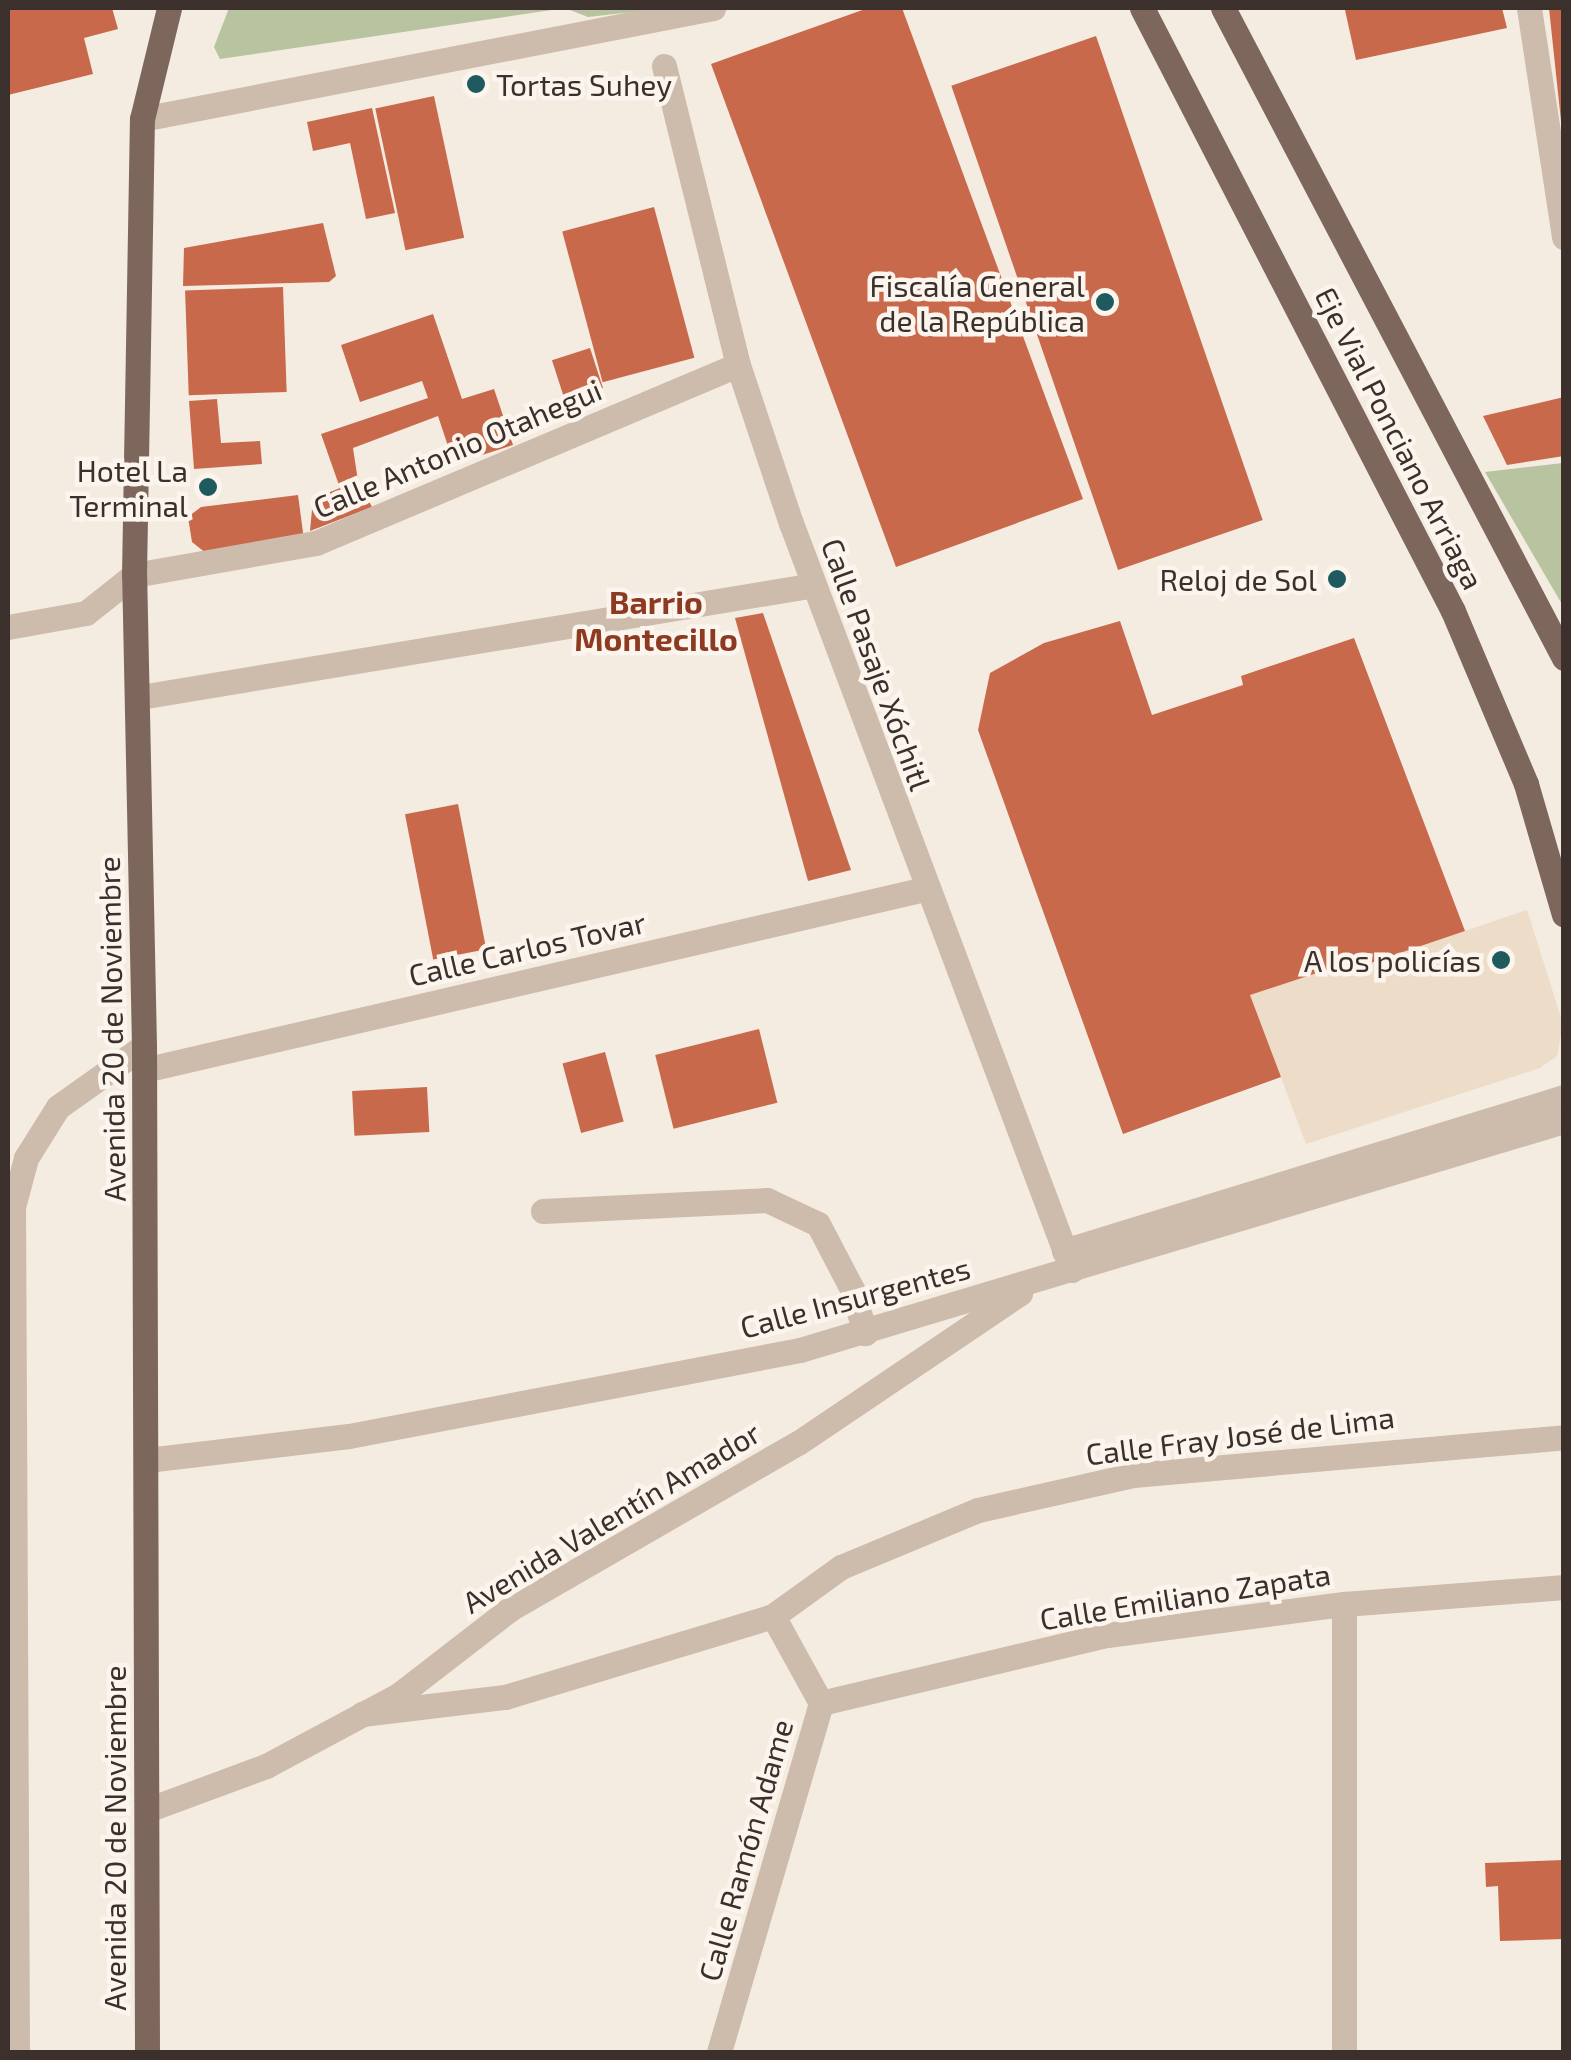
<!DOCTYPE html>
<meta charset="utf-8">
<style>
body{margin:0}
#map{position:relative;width:1571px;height:2060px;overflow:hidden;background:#f4ebe1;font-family:"Exo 2",sans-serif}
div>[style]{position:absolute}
.green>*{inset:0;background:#b8c4a0}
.plaza>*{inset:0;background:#ecdcc8}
.building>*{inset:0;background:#c8694b;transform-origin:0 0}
.minor>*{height:25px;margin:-12.5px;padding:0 12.5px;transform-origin:12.5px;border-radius:12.5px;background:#cdbbac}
.major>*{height:25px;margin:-12.5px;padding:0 12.5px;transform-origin:12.5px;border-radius:12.5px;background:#7d675c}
.dots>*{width:28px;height:28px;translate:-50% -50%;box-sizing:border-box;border:5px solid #fbf5ee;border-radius:50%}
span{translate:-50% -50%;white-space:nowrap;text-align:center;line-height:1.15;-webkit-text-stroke:9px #fbf5ee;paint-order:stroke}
.poi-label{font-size:30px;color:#3b302b}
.left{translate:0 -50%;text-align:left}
.right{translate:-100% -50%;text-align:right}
.street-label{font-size:30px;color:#3b302b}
.neighbourhood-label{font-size:32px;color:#8c3b22;font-weight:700}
.frame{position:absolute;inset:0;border:10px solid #3b302b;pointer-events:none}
</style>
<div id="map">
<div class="green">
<i style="clip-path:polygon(229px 8px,668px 8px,588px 17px,565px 8px,220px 59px,214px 47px)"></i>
<i style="clip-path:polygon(1563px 463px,1564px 463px,1563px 606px,1485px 472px)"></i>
</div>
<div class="plaza">
<i style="clip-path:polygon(1527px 910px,1563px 1024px,1557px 1056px,1540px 1068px,1306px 1144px,1250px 995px,1335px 967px,1339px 974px)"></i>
</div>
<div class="building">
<i style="clip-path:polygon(8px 8px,112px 8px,118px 29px,84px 38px,93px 74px,8px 95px)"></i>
<i style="clip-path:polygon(868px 8px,902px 8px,1083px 499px,896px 567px,711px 64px)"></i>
<i style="clip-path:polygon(1355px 8px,1502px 8px,1507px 28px,1356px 60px,1345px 10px)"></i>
<i style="clip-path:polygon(1549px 8px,1564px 8px,1564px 120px,1561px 121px)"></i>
<i style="left:1096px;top:36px;width:512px;height:153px;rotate:71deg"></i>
<i style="left:434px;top:96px;width:145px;height:60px;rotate:78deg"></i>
<i style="clip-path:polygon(372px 108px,395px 213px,366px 219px,350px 143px,313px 151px,307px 122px)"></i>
<i style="left:654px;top:207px;width:156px;height:95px;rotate:75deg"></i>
<i style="clip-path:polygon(323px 223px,336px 276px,329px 282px,183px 286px,184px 248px)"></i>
<i style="left:283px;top:287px;width:105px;height:98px;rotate:88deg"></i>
<i style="clip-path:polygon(433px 314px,462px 399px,494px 389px,513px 445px,454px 464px,438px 416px,353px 448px,358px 481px,372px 507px,310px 531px,313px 499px,340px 488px,321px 434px,428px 398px,422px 381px,360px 402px,341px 345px)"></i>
<i style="left:590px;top:348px;width:42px;height:40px;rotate:72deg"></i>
<i style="clip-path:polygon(1564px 397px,1564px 456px,1507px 465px,1483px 416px)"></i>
<i style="clip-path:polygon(217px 399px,221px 443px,260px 441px,262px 464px,194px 469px,189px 401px)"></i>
<i style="clip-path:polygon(298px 495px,304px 540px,207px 554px,192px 542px,188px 517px,201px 507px)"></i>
<i style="clip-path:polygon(763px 613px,851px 870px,808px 881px,735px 618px)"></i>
<i style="clip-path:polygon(1120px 621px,1152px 715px,1243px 685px,1241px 676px,1354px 638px,1465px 931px,1338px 974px,1335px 967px,1250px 995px,1281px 1077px,1123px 1134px,978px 730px,990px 673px,1044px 643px)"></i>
<i style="left:458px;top:804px;width:148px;height:54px;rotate:79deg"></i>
<i style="left:759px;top:1029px;width:76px;height:107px;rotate:76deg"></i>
<i style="left:605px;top:1052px;width:72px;height:44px;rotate:75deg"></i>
<i style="left:427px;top:1087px;width:45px;height:75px;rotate:87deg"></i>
<i style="clip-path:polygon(1564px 1860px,1564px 1939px,1500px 1941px,1498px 1886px,1486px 1887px,1485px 1863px)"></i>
</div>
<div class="minor">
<i style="left:1529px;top:8px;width:232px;rotate:81.3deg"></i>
<i style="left:664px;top:66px;width:308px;rotate:76.1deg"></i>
<i style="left:738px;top:365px;width:167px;rotate:71.5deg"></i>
<i style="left:791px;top:523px;width:798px;rotate:69.39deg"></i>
<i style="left:142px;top:119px;width:582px;rotate:-11deg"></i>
<i style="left:8px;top:627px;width:79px;rotate:-10.2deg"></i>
<i style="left:86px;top:613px;width:61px;rotate:-38.4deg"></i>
<i style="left:134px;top:575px;width:185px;rotate:-10deg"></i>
<i style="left:316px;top:543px;width:458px;rotate:-22.9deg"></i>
<i style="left:140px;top:697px;width:683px;rotate:-9.43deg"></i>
<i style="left:144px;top:1070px;width:802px;rotate:-13.05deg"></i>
<i style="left:543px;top:1211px;width:224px;rotate:-2.8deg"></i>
<i style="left:767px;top:1200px;width:56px;rotate:25.2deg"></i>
<i style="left:818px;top:1224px;width:76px;rotate:62.4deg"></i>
<i style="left:853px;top:1291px;width:44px;rotate:74.1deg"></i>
<i style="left:1064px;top:1251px;width:523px;rotate:-17.12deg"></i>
<i style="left:147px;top:1460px;width:203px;rotate:-6.8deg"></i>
<i style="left:349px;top:1436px;width:459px;rotate:-10.8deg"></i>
<i style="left:800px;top:1350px;width:798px;rotate:-16.69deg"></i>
<i style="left:1344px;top:1604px;width:448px;rotate:90deg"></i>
<i style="left:821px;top:1703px;width:294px;rotate:-13.4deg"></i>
<i style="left:1107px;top:1635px;width:239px;rotate:-7.5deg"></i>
<i style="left:1344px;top:1604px;width:221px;rotate:-4.4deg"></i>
<i style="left:362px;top:1714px;width:144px;rotate:-6.8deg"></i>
<i style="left:505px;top:1697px;width:280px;rotate:-16.8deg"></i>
<i style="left:773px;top:1616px;width:84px;rotate:-35.8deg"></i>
<i style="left:841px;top:1567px;width:148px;rotate:-22.6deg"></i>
<i style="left:978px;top:1510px;width:159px;rotate:-12.7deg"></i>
<i style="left:1133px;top:1475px;width:433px;rotate:-5deg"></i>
<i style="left:147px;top:1810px;width:127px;rotate:-20.3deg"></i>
<i style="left:266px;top:1766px;width:152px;rotate:-28.2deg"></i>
<i style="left:400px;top:1694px;width:139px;rotate:-37.7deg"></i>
<i style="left:510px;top:1609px;width:332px;rotate:-30deg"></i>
<i style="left:798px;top:1443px;width:268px;rotate:-34deg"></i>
<i style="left:17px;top:2052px;width:845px;rotate:-90.27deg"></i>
<i style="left:13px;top:1207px;width:51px;rotate:-75.1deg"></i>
<i style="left:26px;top:1158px;width:60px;rotate:-57.9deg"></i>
<i style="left:58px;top:1107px;width:105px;rotate:-35.3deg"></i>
<i style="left:719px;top:2052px;width:364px;rotate:-73.7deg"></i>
<i style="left:821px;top:1703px;width:99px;rotate:-118.9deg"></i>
</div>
<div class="major">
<i style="left:1142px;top:8px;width:678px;rotate:62.72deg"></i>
<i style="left:1453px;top:611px;width:188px;rotate:67.1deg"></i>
<i style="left:1526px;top:784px;width:136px;rotate:73.8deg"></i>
<i style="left:1223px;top:8px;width:734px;rotate:62.32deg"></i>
<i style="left:147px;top:2052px;width:1006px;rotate:-90.17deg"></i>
<i style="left:144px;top:1046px;width:471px;rotate:-91.2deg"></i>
<i style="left:134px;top:575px;width:456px;rotate:-89deg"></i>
<i style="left:142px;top:119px;width:114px;rotate:-76.3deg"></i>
</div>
<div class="dots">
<i style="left:476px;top:84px;background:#1f5a5e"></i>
<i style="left:1105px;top:302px;background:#1f5a5e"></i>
<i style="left:208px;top:487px;background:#1f5a5e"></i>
<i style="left:1337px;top:579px;background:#1f5a5e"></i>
<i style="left:1501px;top:960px;background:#1f5a5e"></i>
</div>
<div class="poi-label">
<span class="left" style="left:496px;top:84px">Tortas Suhey</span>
<span class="right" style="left:1085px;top:302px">Fiscalía General<br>de la República</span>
<span class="right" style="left:188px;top:487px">Hotel La<br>Terminal</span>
<span class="right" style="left:1317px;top:579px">Reloj de Sol</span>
<span class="right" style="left:1481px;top:960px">A los policías</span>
</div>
<div class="street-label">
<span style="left:1400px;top:438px;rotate:63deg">Eje Vial Ponciano Arriaga</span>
<span style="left:457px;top:448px;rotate:-23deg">Calle Antonio Otahegui</span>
<span style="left:877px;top:664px;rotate:70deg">Calle Pasaje Xóchitl</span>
<span style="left:527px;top:948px;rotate:-13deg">Calle Carlos Tovar</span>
<span style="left:111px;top:1029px;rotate:-91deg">Avenida 20 de Noviembre</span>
<span style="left:855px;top:1297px;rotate:-15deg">Calle Insurgentes</span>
<span style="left:1240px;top:1435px;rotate:-7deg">Calle Fray José de Lima</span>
<span style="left:611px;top:1517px;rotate:-31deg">Avenida Valentín Amador</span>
<span style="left:1185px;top:1596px;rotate:-9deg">Calle Emiliano Zapata</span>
<span style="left:114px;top:1838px;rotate:-90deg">Avenida 20 de Noviembre</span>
<span style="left:745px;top:1850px;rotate:-74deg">Calle Ramón Adame</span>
</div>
<div class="neighbourhood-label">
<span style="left:656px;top:620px">Barrio<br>Montecillo</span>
</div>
<div class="frame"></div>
</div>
